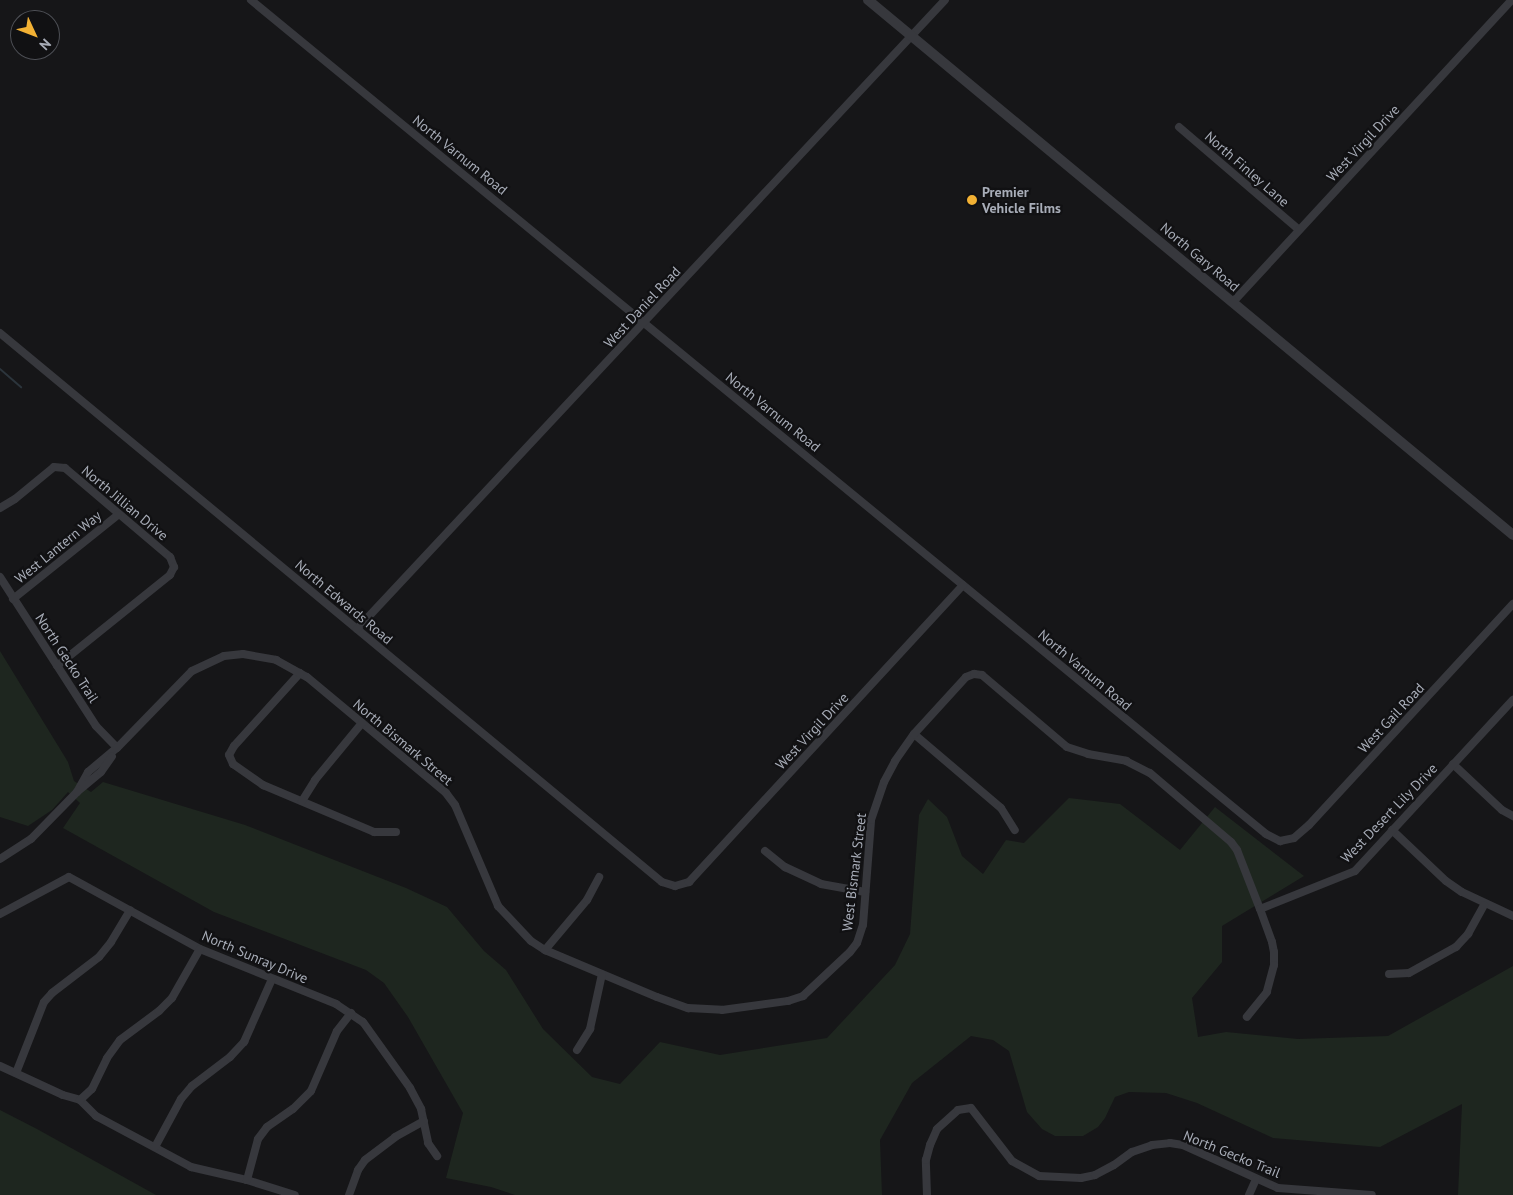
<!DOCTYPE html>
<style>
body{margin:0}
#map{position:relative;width:1513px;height:1195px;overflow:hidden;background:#161618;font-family:"PT Sans",sans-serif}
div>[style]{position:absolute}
.green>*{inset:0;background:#1e261f}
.stream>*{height:2px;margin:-1px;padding:0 1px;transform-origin:1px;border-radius:1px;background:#2c353c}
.minor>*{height:8px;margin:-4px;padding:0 4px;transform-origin:4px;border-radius:4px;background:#37383d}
.tertiary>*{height:10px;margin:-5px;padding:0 5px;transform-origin:5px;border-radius:5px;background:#37383d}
.dots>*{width:14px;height:14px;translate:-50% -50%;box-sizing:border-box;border:2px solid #111113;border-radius:50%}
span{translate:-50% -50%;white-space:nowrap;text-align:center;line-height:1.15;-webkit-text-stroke:4.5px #111113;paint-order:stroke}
.street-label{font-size:14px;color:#a8adb8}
.poi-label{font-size:14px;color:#a8adb8;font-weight:700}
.left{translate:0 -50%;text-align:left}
.north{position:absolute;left:10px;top:10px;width:50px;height:50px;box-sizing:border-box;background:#111113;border:1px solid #4d4f55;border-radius:50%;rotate:133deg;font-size:14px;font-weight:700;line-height:20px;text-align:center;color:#a8adb8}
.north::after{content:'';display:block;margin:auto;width:18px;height:22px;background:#f2b134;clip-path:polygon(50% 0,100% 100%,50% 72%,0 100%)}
</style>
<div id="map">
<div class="green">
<i style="clip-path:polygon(0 651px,68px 762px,74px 781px,91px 792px,103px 782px,245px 825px,406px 888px,447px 907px,484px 951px,506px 970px,543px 1029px,592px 1077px,620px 1084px,660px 1042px,720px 1055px,827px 1038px,895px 965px,910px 934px,919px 815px,928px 799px,947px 817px,962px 856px,983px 874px,1006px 840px,1024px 843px,1069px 798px,1120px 804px,1180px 850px,1215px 807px,1304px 876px,1222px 926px,1222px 962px,1192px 998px,1198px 1037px,1226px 1032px,1298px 1039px,1388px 1036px,1513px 966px,1513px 1195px,1458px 1195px,1462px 1104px,1380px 1147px,1273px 1138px,1197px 1103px,1166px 1093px,1129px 1092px,1115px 1097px,1105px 1118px,1098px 1127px,1083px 1136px,1055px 1136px,1042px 1129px,1027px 1112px,1009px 1051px,993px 1040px,971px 1036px,912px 1083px,880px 1140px,882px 1195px,515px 1195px,491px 1187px,446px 1178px,463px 1113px,408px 1017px,384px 983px,366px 970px,214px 912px,63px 828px,80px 803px,68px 792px,52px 810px,28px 826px,0 817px)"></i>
<i style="clip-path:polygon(0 1110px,37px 1129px,156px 1195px,0 1195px)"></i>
</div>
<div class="stream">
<i style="left:0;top:369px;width:28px;rotate:41deg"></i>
</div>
<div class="minor">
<i style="left:251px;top:0;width:1314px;rotate:39.41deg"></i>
<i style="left:1266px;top:834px;width:16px;rotate:27deg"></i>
<i style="left:1280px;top:841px;width:14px;rotate:-12deg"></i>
<i style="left:1294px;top:838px;width:20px;rotate:-41deg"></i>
<i style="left:1309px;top:825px;width:301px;rotate:-47.3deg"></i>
<i style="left:1179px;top:127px;width:158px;rotate:40.6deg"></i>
<i style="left:1233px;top:302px;width:411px;rotate:-47.3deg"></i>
<i style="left:0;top:333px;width:860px;rotate:39.67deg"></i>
<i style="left:662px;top:882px;width:14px;rotate:17deg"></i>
<i style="left:675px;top:886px;width:15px;rotate:-16deg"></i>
<i style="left:689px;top:882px;width:404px;rotate:-47.3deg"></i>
<i style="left:0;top:508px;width:17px;rotate:-31deg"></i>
<i style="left:15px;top:499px;width:50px;rotate:-39.4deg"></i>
<i style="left:54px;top:467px;width:11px;rotate:5deg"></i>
<i style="left:65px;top:468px;width:138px;rotate:40.3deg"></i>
<i style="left:170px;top:557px;width:11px;rotate:68deg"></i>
<i style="left:174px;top:567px;width:9px;rotate:117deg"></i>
<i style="left:170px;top:575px;width:145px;rotate:141.2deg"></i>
<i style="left:0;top:577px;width:177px;rotate:57.2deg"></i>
<i style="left:96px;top:726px;width:30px;rotate:46deg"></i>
<i style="left:13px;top:599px;width:134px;rotate:-38.7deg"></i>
<i style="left:357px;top:629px;width:861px;rotate:-46.93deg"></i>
<i style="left:300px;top:673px;width:98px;rotate:132.1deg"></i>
<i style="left:234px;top:746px;width:10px;rotate:119deg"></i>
<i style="left:229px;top:755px;width:10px;rotate:66deg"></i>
<i style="left:233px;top:764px;width:37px;rotate:35deg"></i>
<i style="left:263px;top:785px;width:121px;rotate:22.9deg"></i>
<i style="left:374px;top:832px;width:22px"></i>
<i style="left:914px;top:734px;width:114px;rotate:40.4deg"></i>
<i style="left:1001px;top:808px;width:26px;rotate:58deg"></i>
<i style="left:1453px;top:764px;width:67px;rotate:43.2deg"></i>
<i style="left:1502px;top:810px;width:13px;rotate:29deg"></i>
<i style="left:77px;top:792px;width:23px;rotate:-61deg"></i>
<i style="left:88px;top:772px;width:38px;rotate:-40deg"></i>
<i style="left:117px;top:748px;width:107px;rotate:-45.8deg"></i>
<i style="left:192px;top:671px;width:35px;rotate:-25deg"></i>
<i style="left:224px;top:656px;width:19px;rotate:-6deg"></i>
<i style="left:243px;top:654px;width:34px;rotate:10deg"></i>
<i style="left:276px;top:660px;width:35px;rotate:29deg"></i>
<i style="left:307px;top:677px;width:181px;rotate:39.8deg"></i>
<i style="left:446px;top:793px;width:15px;rotate:53deg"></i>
<i style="left:455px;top:805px;width:110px;rotate:66.9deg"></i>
<i style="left:498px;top:906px;width:48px;rotate:46.7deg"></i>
<i style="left:531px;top:941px;width:17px;rotate:33deg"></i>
<i style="left:545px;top:950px;width:121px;rotate:22.8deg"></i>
<i style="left:657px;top:997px;width:33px;rotate:20deg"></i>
<i style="left:688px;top:1008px;width:34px;rotate:3deg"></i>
<i style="left:722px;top:1010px;width:67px;rotate:-7.8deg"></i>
<i style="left:788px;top:1001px;width:16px;rotate:-18deg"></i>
<i style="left:803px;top:996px;width:64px;rotate:-43.1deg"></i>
<i style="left:850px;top:952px;width:11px;rotate:-52deg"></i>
<i style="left:857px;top:943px;width:19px;rotate:-72deg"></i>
<i style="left:863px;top:925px;width:105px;rotate:-85.6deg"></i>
<i style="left:871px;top:820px;width:40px;rotate:-71.1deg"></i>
<i style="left:884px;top:782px;width:24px;rotate:-62deg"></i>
<i style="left:895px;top:761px;width:33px;rotate:-55deg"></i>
<i style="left:914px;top:734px;width:77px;rotate:-47.6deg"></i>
<i style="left:966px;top:677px;width:9px;rotate:-21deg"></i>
<i style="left:974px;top:674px;width:8px;rotate:7deg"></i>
<i style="left:982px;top:675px;width:111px;rotate:40.3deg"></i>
<i style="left:1067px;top:747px;width:22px;rotate:18deg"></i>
<i style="left:1088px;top:754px;width:39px;rotate:10deg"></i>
<i style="left:1126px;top:761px;width:27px;rotate:27deg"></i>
<i style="left:1150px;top:773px;width:106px;rotate:40.4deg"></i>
<i style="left:1231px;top:842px;width:10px;rotate:53deg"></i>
<i style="left:1237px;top:850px;width:63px;rotate:68.7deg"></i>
<i style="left:1260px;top:909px;width:35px;rotate:70deg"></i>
<i style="left:1272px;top:942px;width:10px;rotate:79deg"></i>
<i style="left:1274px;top:952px;width:13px;rotate:90deg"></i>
<i style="left:1274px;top:965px;width:28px;rotate:105deg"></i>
<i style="left:1267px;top:992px;width:32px;rotate:129deg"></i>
<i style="left:302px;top:801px;width:25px;rotate:-58deg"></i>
<i style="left:315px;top:780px;width:74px;rotate:-50.5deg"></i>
<i style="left:1392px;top:830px;width:74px;rotate:43.4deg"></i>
<i style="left:1446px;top:881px;width:19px;rotate:35deg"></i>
<i style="left:1462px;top:892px;width:56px;rotate:25.2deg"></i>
<i style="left:765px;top:851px;width:26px;rotate:39deg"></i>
<i style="left:785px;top:867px;width:40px;rotate:25deg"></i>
<i style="left:821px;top:884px;width:45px;rotate:10.3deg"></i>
<i style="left:0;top:859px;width:37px;rotate:-33deg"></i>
<i style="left:31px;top:839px;width:66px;rotate:-45.6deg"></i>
<i style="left:77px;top:792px;width:31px;rotate:-40deg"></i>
<i style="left:101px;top:772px;width:19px;rotate:-55deg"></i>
<i style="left:1260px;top:909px;width:102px;rotate:-21.8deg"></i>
<i style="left:1355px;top:871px;width:233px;rotate:-47.3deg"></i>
<i style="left:0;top:914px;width:78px;rotate:-28.2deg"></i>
<i style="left:69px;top:877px;width:149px;rotate:28.8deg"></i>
<i style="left:200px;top:949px;width:147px;rotate:22deg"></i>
<i style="left:336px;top:1004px;width:32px;rotate:34deg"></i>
<i style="left:363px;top:1022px;width:81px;rotate:54.5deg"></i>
<i style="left:410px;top:1088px;width:24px;rotate:62deg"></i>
<i style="left:421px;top:1109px;width:35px;rotate:78deg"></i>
<i style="left:428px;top:1143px;width:16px;rotate:55deg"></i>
<i style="left:545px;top:950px;width:65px;rotate:-50deg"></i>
<i style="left:587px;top:900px;width:26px;rotate:-62deg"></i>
<i style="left:1389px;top:974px;width:20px;rotate:-3deg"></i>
<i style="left:1409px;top:973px;width:54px;rotate:-29deg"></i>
<i style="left:1456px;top:947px;width:18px;rotate:-47deg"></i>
<i style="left:1468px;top:934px;width:33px;rotate:-61deg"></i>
<i style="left:577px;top:1050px;width:25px;rotate:-58deg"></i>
<i style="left:590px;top:1029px;width:56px;rotate:-77.7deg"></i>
<i style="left:0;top:1066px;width:69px;rotate:24.7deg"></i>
<i style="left:63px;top:1095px;width:18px;rotate:16deg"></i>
<i style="left:80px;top:1100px;width:23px;rotate:45deg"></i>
<i style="left:96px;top:1116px;width:108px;rotate:28.2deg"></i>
<i style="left:191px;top:1167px;width:57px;rotate:13.1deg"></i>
<i style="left:247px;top:1180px;width:50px;rotate:17.4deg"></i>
<i style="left:16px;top:1073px;width:76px;rotate:-68.5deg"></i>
<i style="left:44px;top:1002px;width:12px;rotate:-48deg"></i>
<i style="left:52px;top:993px;width:59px;rotate:-37.5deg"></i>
<i style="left:99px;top:957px;width:19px;rotate:-51deg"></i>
<i style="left:111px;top:942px;width:37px;rotate:-59deg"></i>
<i style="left:80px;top:1100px;width:16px;rotate:-43deg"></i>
<i style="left:92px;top:1089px;width:34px;rotate:-64deg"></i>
<i style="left:107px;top:1058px;width:22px;rotate:-54deg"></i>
<i style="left:120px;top:1040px;width:49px;rotate:-36.6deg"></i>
<i style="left:159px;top:1011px;width:18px;rotate:-45deg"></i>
<i style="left:172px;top:998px;width:56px;rotate:-60.3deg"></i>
<i style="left:155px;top:1147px;width:55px;rotate:-61.6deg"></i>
<i style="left:181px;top:1099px;width:17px;rotate:-50deg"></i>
<i style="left:192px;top:1086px;width:48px;rotate:-37.3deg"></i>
<i style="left:230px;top:1057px;width:21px;rotate:-47deg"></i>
<i style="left:244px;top:1042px;width:69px;rotate:-66deg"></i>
<i style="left:247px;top:1180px;width:42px;rotate:-75deg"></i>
<i style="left:258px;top:1139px;width:15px;rotate:-53deg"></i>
<i style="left:267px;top:1127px;width:32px;rotate:-35deg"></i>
<i style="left:293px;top:1109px;width:25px;rotate:-45deg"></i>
<i style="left:311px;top:1091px;width:65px;rotate:-66.6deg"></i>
<i style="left:337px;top:1031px;width:23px;rotate:-52deg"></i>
<i style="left:349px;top:1195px;width:27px;rotate:-70deg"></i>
<i style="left:358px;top:1170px;width:12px;rotate:-55deg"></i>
<i style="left:365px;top:1160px;width:38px;rotate:-37deg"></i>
<i style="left:395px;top:1137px;width:33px;rotate:-29deg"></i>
<i style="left:927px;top:1195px;width:35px;rotate:-92deg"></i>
<i style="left:926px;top:1160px;width:16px;rotate:-75deg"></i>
<i style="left:930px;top:1145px;width:17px;rotate:-66deg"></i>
<i style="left:937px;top:1129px;width:28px;rotate:-42deg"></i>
<i style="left:958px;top:1110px;width:13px;rotate:-9deg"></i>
<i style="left:971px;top:1108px;width:67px;rotate:52.3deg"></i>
<i style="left:1012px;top:1161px;width:31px;rotate:29deg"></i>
<i style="left:1039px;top:1176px;width:42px;rotate:2.7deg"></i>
<i style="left:1081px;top:1178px;width:14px;rotate:-12deg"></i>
<i style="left:1095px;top:1175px;width:21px;rotate:-28deg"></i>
<i style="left:1114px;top:1165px;width:22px;rotate:-36deg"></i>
<i style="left:1132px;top:1152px;width:21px;rotate:-19deg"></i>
<i style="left:1152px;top:1145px;width:18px;rotate:-6deg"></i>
<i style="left:1170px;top:1143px;width:13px;rotate:9deg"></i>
<i style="left:1183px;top:1145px;width:104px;rotate:24.4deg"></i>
<i style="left:1278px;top:1188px;width:94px;rotate:4.3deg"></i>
<i style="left:1249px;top:1195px;width:17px;rotate:-66deg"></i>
</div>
<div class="tertiary">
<i style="left:868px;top:0;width:838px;rotate:39.67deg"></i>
</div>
<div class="dots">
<i style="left:972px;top:200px;background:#f2b134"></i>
</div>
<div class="street-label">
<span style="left:1363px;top:143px;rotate:-47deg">West Virgil Drive</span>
<span style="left:460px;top:155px;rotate:39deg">North Varnum Road</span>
<span style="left:1247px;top:169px;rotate:41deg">North Finley Lane</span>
<span style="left:1200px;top:257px;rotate:40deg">North Gary Road</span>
<span style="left:642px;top:307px;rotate:-47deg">West Daniel Road</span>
<span style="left:773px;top:412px;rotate:39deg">North Varnum Road</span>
<span style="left:125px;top:503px;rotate:40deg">North Jillian Drive</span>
<span style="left:58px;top:547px;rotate:-39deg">West Lantern Way</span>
<span style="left:344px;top:602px;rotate:40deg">North Edwards Road</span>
<span style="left:67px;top:658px;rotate:57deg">North Gecko Trail</span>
<span style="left:1085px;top:670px;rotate:40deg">North Varnum Road</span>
<span style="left:1391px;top:718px;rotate:-47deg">West Gail Road</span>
<span style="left:812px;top:731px;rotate:-47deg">West Virgil Drive</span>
<span style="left:403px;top:742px;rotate:40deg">North Bismark Street</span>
<span style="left:1389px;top:813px;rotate:-46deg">West Desert Lily Drive</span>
<span style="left:854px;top:872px;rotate:-83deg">West Bismark Street</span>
<span style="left:255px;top:957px;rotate:23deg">North Sunray Drive</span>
<span style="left:1232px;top:1154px;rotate:22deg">North Gecko Trail</span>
</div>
<div class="poi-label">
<span class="left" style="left:982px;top:200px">Premier<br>Vehicle Films</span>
</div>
<div class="north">N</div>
</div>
